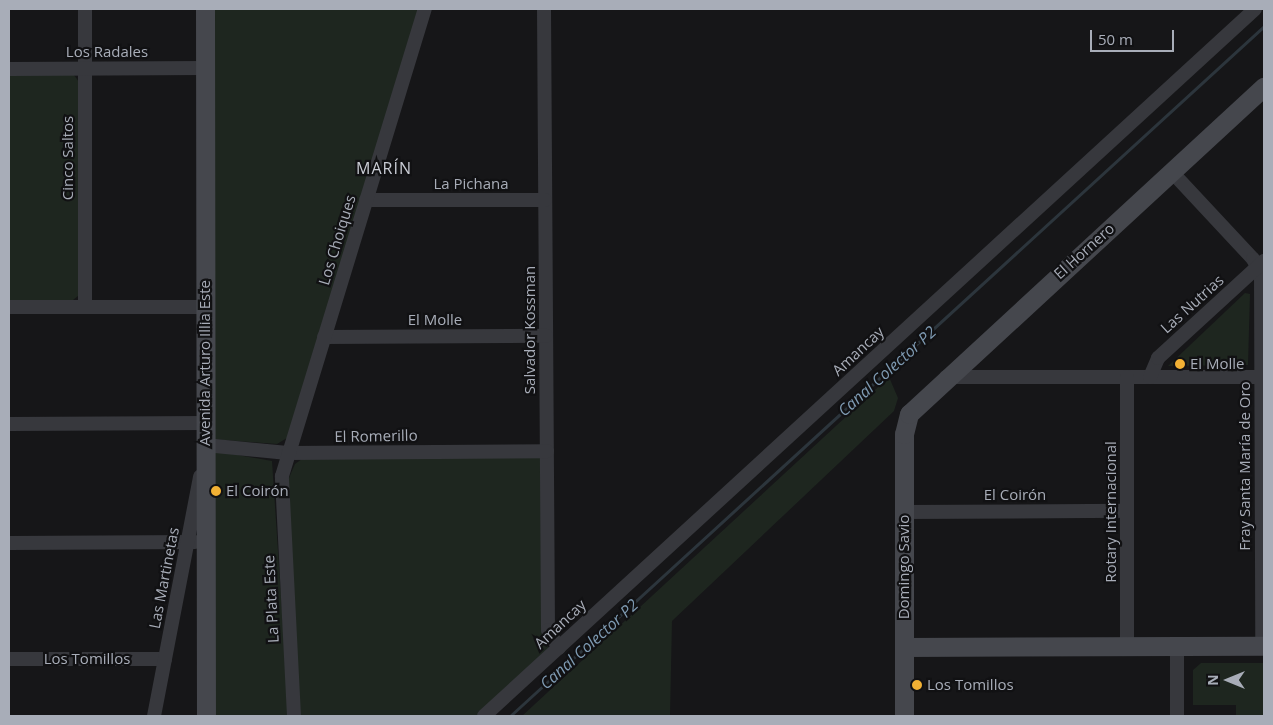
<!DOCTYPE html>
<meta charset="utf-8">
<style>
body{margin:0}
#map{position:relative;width:1273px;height:725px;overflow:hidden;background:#161618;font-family:"Open Sans",sans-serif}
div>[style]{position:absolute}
.green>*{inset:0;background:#1e261f}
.stream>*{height:3px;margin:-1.5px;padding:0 1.5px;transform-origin:1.5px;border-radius:1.5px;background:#2c353c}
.street>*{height:14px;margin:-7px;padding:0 7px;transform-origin:7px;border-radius:7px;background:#37383d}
.secondary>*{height:19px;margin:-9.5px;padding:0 9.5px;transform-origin:9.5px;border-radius:9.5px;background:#45474d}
.dots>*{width:14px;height:14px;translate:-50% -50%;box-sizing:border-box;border:2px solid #111113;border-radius:50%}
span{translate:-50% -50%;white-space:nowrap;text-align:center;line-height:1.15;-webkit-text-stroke:4.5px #111113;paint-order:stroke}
.street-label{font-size:15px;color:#a8adb8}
.poi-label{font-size:15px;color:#a8adb8}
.left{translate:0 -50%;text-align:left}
.neighbourhood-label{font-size:16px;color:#c9ccd4;letter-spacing:1px}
.water-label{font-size:16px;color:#7f9bb3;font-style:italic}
.frame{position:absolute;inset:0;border:10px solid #a8adb8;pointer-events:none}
.north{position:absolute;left:1203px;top:655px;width:50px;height:50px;-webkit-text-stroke:4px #111113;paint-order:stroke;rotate:270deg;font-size:14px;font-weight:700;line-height:20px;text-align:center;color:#a8adb8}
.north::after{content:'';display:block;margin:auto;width:18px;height:22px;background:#a8adb8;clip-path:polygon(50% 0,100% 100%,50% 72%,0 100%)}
.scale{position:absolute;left:1090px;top:30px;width:84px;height:22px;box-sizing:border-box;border:2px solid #a8adb8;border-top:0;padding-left:6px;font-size:15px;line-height:18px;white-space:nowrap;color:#a8adb8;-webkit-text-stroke:4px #111113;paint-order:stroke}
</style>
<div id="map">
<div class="green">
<i style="clip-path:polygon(210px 9px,420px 9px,287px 438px,277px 444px,211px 439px)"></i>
<i style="clip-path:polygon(9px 74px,74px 75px,79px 82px,78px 296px,73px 300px,9px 300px)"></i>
<i style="clip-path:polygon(1245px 293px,1250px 294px,1248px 365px,1168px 366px)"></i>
<i style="clip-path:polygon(889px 377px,898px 398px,894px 411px,672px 621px,670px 716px,522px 716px)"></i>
<i style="clip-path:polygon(210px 450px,272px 461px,289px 716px,211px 716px)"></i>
<i style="clip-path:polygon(543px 455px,548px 648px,477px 716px,298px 716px,285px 487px,295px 464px,302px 459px)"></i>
<i style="clip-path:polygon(1201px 663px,1264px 663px,1264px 716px,1236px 716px,1236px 705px,1193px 705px,1193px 670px)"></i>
</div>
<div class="stream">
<i style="left:510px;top:716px;width:1022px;rotate:-42.46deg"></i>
</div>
<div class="street">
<i style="left:85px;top:9px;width:298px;rotate:90deg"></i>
<i style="left:544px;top:9px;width:621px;rotate:89.63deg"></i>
<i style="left:548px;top:630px;width:21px;rotate:59deg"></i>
<i style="left:9px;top:69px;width:196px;rotate:-0.3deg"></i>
<i style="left:1171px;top:171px;width:120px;rotate:47deg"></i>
<i style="left:1253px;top:259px;width:17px;rotate:62deg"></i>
<i style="left:1261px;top:274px;width:372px;rotate:89.8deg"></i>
<i style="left:366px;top:200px;width:179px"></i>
<i style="left:9px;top:307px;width:196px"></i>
<i style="left:324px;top:337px;width:222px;rotate:-0.3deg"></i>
<i style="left:946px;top:377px;width:318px"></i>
<i style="left:1150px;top:377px;width:21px;rotate:-67deg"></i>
<i style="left:1158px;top:358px;width:144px;rotate:-42.5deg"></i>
<i style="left:9px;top:424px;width:196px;rotate:-0.3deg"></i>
<i style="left:204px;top:452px;width:7px;rotate:-82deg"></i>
<i style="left:205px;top:445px;width:83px;rotate:5.5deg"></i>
<i style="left:288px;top:453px;width:259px;rotate:-0.4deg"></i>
<i style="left:904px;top:512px;width:223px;rotate:-0.3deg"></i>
<i style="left:9px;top:543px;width:186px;rotate:-0.3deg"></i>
<i style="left:1127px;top:646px;width:269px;rotate:-90deg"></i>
<i style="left:9px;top:659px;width:156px"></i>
<i style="left:154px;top:716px;width:244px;rotate:-79.1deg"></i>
<i style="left:294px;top:716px;width:240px;rotate:-92.9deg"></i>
<i style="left:282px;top:476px;width:488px;rotate:-73deg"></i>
<i style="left:484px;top:716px;width:1046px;rotate:-42.52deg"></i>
<i style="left:1177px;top:716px;width:70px;rotate:-90deg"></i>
</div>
<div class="secondary">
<i style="left:205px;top:9px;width:707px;rotate:89.92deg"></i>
<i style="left:904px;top:647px;width:360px;rotate:-0.2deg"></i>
<i style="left:904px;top:716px;width:282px;rotate:-90deg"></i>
<i style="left:904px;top:434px;width:21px;rotate:-76deg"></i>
<i style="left:909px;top:414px;width:483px;rotate:-42.7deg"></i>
</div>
<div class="dots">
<i style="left:1180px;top:364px;background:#f2b134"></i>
<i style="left:216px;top:491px;background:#f2b134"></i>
<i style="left:917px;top:685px;background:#f2b134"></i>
</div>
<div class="street-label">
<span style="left:107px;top:52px">Los Radales</span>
<span style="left:68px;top:158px;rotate:-90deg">Cinco Saltos</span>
<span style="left:471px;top:184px">La Pichana</span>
<span style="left:337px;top:240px;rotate:-73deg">Los Choiques</span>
<span style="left:1084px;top:251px;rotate:-42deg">El Hornero</span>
<span style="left:1192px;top:304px;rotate:-42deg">Las Nutrias</span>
<span style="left:435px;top:320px">El Molle</span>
<span style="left:530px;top:330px;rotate:-90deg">Salvador Kossman</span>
<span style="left:858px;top:351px;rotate:-43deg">Amancay</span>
<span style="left:205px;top:363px;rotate:-90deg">Avenida Arturo Illia Este</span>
<span style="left:376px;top:436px;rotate:-1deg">El Romerillo</span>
<span style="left:1245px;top:466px;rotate:-90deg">Fray Santa María de Oro</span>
<span style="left:1015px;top:495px">El Coirón</span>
<span style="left:1111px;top:512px;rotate:-90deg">Rotary Internacional</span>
<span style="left:904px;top:567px;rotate:-90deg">Domingo Savio</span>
<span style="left:164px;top:578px;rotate:-79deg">Las Martinetas</span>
<span style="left:271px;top:599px;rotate:-93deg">La Plata Este</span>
<span style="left:560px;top:624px;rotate:-43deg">Amancay</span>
<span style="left:87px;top:659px">Los Tomillos</span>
</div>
<div class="poi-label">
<span class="left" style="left:1190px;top:364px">El Molle</span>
<span class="left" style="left:226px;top:491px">El Coirón</span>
<span class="left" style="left:927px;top:685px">Los Tomillos</span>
</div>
<div class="neighbourhood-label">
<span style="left:384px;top:168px">MARÍN</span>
</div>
<div class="water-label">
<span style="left:887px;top:371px;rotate:-42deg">Canal Colector P2</span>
<span style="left:589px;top:644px;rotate:-42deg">Canal Colector P2</span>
</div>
<div class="frame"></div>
<div class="north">N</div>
<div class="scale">50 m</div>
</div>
